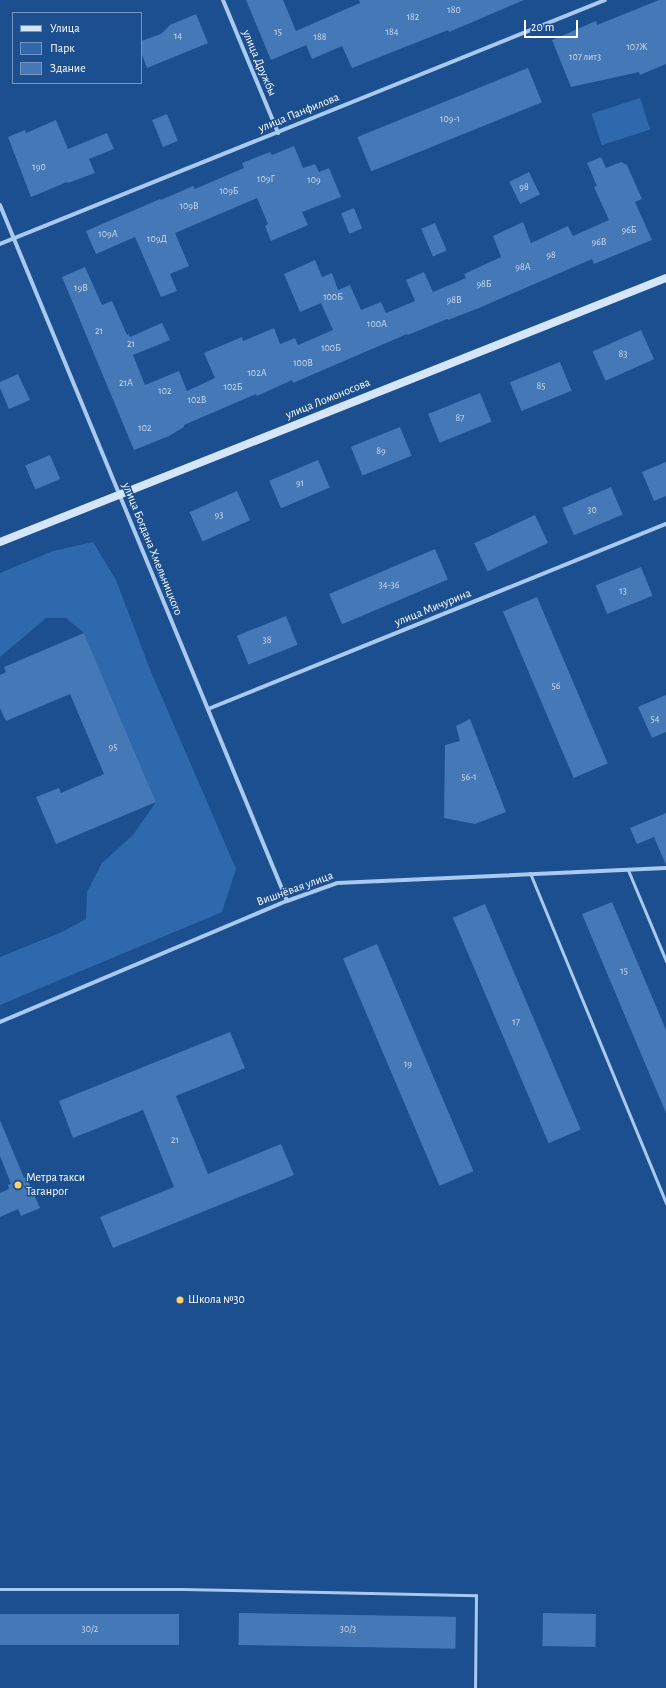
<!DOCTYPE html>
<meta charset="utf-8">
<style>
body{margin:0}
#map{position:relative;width:666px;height:1688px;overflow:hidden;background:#1b4f8f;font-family:"Alegreya Sans",sans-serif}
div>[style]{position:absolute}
.green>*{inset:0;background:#2e69ad;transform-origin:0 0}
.building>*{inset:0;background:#4478b7;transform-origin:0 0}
.lane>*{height:3px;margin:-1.5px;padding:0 1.5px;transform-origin:1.5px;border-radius:1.5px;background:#a9c9ee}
.street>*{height:4px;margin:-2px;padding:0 2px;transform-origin:2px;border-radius:2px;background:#a9c9ee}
.secondary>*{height:8px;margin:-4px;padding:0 4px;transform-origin:4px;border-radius:4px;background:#d6e6fa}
.dots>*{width:11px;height:11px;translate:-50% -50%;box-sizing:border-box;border:2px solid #1b4f8f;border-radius:50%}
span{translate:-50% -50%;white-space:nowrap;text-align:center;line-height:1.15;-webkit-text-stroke:3px #1b4f8f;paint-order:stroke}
.number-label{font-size:10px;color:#d0dded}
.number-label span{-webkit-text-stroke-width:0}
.street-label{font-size:12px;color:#fff}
.poi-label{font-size:12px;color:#fff}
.left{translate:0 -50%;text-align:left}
.legend{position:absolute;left:12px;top:12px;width:130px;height:72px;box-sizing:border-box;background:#1b4f8f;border:1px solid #7695bc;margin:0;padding:5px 7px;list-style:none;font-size:12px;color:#fff}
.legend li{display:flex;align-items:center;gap:8px;height:20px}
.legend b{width:20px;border:1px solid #7695bc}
.scale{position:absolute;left:524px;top:20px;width:54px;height:18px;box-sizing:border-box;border:2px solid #fff;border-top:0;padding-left:5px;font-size:12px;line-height:14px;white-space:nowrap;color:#fff;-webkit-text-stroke:3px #1b4f8f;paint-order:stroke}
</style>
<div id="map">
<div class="green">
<i style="left:640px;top:98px;width:33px;height:51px;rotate:72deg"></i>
<i style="clip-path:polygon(93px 542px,116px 580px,151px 672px,236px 869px,222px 912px,0 1005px,0 957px,62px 932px,86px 919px,87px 892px,102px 863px,133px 835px,156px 802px,84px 633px,66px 618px,46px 618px,0 657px,0 573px,53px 551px)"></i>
</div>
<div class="building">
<i style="clip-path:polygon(246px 0,283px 0,296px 31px,360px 3px,359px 0,524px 0,449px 32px,448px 30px,352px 68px,342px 46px,312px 59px,306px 45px,271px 60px)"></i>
<i style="clip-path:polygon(659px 0,666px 0,666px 64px,640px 75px,639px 72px,571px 87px,552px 40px,596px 21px,597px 25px)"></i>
<i style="clip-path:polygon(196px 14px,208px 43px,147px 68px,141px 52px,141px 41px,161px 34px,170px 25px)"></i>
<i style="left:528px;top:68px;width:37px;height:184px;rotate:68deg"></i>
<i style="left:167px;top:114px;width:29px;height:16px;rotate:68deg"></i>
<i style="clip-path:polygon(56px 120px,68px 149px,107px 133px,114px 149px,89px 159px,95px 173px,68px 183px,67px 182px,31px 197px,8px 137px,25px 130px,26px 133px)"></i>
<i style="clip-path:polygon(294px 146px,303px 168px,315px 164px,319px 172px,329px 168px,341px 197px,302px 212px,308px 225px,271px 241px,265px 226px,268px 224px,257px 198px,175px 233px,189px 266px,170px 274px,177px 291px,161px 297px,135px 237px,96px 254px,86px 231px,160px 199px,161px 200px,193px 186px,195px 189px,244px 168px,242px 163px,270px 152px,272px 155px)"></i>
<i style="clip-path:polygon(601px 157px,606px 168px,621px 162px,627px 165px,642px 199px,635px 202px,652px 240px,594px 264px,592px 259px,479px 308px,448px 320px,447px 319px,408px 335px,407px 334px,293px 383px,292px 380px,257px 396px,256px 394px,184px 425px,184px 427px,169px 436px,134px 450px,62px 277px,85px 267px,102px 305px,112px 301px,127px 335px,129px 334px,130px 337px,162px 323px,170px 340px,133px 355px,145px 385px,179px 371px,187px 391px,215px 378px,204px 353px,242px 337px,243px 341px,274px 328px,280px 344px,295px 338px,298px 345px,333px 330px,321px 303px,300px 312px,284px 274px,315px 260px,322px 277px,332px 273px,338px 290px,350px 285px,361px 310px,381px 302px,386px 313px,415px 301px,406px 280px,424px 272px,433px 292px,466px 278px,464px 274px,501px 257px,493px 236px,523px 222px,531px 243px,568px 226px,573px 236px,609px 220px,594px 187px,597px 186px,587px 163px)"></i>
<i style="left:529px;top:172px;width:25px;height:22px;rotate:64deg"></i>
<i style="left:354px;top:208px;width:22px;height:14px;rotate:68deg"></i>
<i style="left:435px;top:223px;width:30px;height:15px;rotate:67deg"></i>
<i style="left:641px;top:330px;width:32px;height:53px;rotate:66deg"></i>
<i style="left:560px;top:362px;width:31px;height:54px;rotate:68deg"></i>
<i style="clip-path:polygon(18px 374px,30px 400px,9px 409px,0 388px,0 382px)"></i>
<i style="left:480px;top:393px;width:31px;height:56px;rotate:68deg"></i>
<i style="left:400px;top:427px;width:31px;height:53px;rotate:68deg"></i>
<i style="left:50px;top:455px;width:26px;height:27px;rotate:67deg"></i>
<i style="left:318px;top:460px;width:30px;height:53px;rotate:67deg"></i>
<i style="clip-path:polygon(666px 462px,666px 496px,654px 501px,642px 472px)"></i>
<i style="left:611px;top:487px;width:30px;height:53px;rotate:67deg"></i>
<i style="left:237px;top:491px;width:32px;height:52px;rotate:66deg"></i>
<i style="left:535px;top:515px;width:31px;height:67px;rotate:65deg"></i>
<i style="left:435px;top:549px;width:33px;height:115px;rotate:67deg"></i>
<i style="left:641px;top:567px;width:31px;height:49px;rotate:68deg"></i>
<i style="left:537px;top:597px;width:181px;height:37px;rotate:67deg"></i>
<i style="left:286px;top:616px;width:31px;height:53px;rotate:68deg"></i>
<i style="clip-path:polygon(84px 633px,156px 802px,56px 844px,36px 797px,59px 788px,61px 793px,104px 774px,70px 694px,6px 721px,0 708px,0 675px,6px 672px,4px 667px)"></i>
<i style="clip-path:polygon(666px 695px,666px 732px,652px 738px,638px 707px)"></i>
<i style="clip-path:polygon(470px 719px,506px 812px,475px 824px,444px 818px,445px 745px,460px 741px,456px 726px)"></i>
<i style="clip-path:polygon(666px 813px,666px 865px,654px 837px,637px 844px,630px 828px)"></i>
<i style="clip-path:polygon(612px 902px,666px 1030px,666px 1113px,582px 914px)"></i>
<i style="left:485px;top:904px;width:245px;height:35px;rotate:67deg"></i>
<i style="left:377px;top:944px;width:247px;height:37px;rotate:67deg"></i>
<i style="clip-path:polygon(230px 1032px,245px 1068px,176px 1096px,208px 1174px,281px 1144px,294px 1175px,113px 1248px,100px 1217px,174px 1187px,143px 1110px,73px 1138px,59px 1101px)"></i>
<i style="clip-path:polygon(0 1120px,24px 1178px,26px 1177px,40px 1208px,21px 1216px,18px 1209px,0 1217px,0 1193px,9px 1189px,8px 1185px,11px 1184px,0 1156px)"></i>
<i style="left:239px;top:1613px;width:217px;height:32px;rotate:1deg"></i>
<i style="left:543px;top:1613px;width:53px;height:33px;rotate:1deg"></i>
<i style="left:179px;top:1614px;width:31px;height:179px;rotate:90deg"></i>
</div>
<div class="lane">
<i style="left:628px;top:870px;width:99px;rotate:67.3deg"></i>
<i style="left:530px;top:873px;width:357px;rotate:67.6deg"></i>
<i style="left:0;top:1589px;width:182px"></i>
<i style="left:182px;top:1589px;width:294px;rotate:1.2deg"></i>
<i style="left:476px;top:1595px;width:93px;rotate:90.6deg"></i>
</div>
<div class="street">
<i style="left:223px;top:0;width:144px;rotate:67.5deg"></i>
<i style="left:0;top:205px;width:753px;rotate:67.59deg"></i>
<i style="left:0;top:244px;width:652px;rotate:-21.96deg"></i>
<i style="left:208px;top:709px;width:494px;rotate:-22deg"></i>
<i style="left:0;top:1022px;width:311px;rotate:-22.9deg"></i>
<i style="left:287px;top:901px;width:53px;rotate:-19.8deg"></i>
<i style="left:337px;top:883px;width:329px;rotate:-2.6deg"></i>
</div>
<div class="secondary">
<i style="left:0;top:542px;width:716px;rotate:-21.62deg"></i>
</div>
<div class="dots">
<i style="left:18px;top:1185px;background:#ffd166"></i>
<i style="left:180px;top:1300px;background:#ffd166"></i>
</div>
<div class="number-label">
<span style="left:454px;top:11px">180</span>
<span style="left:413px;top:18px">182</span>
<span style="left:278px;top:33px">15</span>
<span style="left:392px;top:33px">184</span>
<span style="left:178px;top:37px">14</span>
<span style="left:320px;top:38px">188</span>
<span style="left:637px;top:48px">107Ж</span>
<span style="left:585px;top:58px">107 лит3</span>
<span style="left:450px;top:120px">109-1</span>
<span style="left:39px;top:168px">190</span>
<span style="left:266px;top:180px">109Г</span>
<span style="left:314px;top:181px">109</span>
<span style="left:524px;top:188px">98</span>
<span style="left:229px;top:192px">109Б</span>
<span style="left:189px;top:207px">109В</span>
<span style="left:629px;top:231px">96Б</span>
<span style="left:108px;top:235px">109А</span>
<span style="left:157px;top:240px">109Д</span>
<span style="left:599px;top:243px">96В</span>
<span style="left:551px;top:256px">98</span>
<span style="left:523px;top:268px">98А</span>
<span style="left:484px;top:285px">98Б</span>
<span style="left:81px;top:289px">19В</span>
<span style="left:333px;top:298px">100Б</span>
<span style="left:454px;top:301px">98В</span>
<span style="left:377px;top:325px">100А</span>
<span style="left:99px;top:332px">21</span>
<span style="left:131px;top:345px">21</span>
<span style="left:331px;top:349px">100Б</span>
<span style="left:623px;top:355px">83</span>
<span style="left:303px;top:364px">100В</span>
<span style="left:257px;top:374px">102А</span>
<span style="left:126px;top:384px">21А</span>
<span style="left:541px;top:387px">85</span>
<span style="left:233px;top:388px">102Б</span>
<span style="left:165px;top:392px">102</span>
<span style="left:197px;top:401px">102В</span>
<span style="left:460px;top:419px">87</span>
<span style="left:145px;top:429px">102</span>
<span style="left:381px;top:452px">89</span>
<span style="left:300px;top:484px">91</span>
<span style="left:592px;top:511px">30</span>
<span style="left:219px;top:516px">93</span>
<span style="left:389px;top:586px">34-36</span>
<span style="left:623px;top:592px">13</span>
<span style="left:267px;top:641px">38</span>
<span style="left:556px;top:687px">56</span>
<span style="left:655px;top:720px">54</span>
<span style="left:113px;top:748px">95</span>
<span style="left:469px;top:778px">56-1</span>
<span style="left:624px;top:972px">15</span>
<span style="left:516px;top:1023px">17</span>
<span style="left:408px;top:1065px">19</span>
<span style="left:175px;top:1141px">21</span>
<span style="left:90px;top:1630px">30/2</span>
<span style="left:348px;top:1630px">30/3</span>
</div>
<div class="street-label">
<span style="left:259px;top:63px;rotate:67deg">улица Дружбы</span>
<span style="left:299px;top:113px;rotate:-22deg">улица Панфилова</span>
<span style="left:328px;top:399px;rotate:-22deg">улица Ломоносова</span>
<span style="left:152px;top:549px;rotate:68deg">улица Богдана Хмельницкого</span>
<span style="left:433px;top:608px;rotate:-22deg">улица Мичурина</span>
<span style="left:295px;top:889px;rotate:-20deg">Вишнёвая улица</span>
</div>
<div class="poi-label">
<span class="left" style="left:26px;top:1185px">Метра такси<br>Таганрог</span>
<span class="left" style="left:188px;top:1300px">Школа №30</span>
</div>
<ul class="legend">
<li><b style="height:5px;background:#d6e6fa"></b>Улица</li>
<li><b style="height:11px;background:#2e69ad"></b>Парк</li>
<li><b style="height:11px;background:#4478b7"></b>Здание</li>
</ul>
<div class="scale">20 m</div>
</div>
